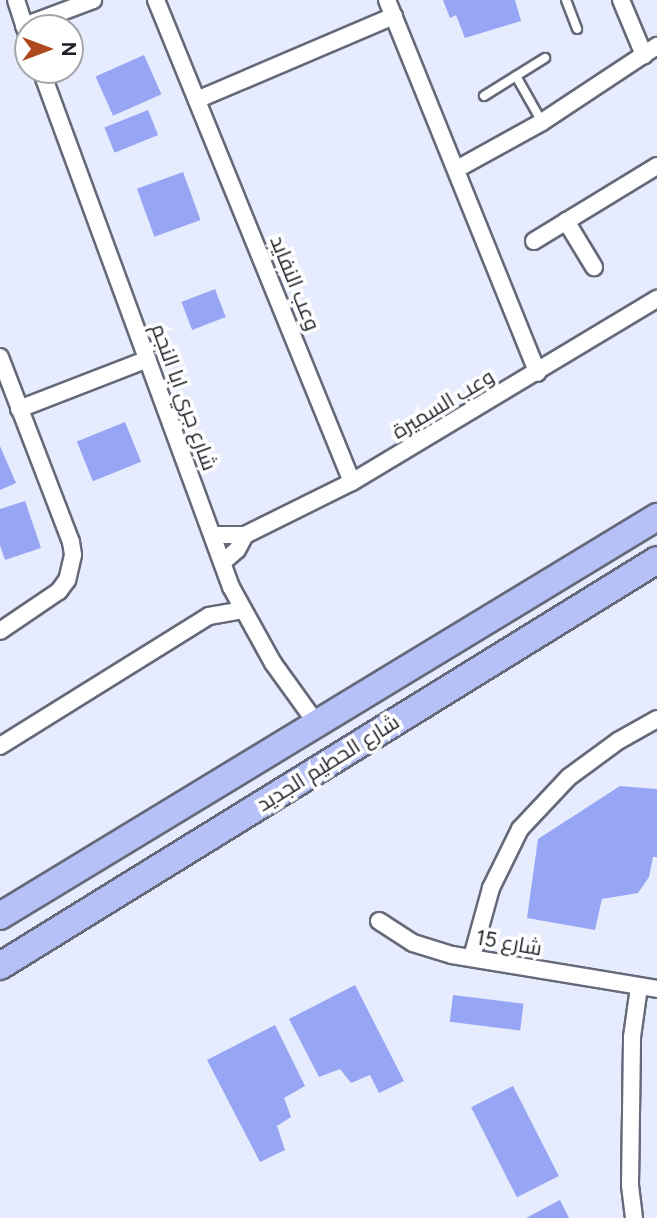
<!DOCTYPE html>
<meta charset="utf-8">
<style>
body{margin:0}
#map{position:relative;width:657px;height:1218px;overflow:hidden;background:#e6ebfe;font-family:Figtree,Cairo,sans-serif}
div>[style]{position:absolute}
.building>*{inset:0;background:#96a6f4;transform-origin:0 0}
.roads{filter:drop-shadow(2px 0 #656979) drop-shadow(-2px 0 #656979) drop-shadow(0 2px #656979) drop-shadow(0 -2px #656979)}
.lane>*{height:8px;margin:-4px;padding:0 4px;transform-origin:4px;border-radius:4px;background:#fff}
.street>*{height:16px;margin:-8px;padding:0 8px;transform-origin:8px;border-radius:8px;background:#fff}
.primary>*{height:26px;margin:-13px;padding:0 13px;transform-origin:13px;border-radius:13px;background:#b6c1f7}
span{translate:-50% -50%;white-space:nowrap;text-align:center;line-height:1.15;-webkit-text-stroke:7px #fff;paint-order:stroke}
.street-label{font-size:21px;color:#1f2128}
.north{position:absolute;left:14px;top:14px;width:70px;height:70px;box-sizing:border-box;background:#fff;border:2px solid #a5a6a9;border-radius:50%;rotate:90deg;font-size:19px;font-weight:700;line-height:28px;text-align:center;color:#1f2128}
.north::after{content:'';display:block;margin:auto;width:24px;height:32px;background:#ae481d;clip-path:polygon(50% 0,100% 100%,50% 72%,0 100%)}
</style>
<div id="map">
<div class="building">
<i style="clip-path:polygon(443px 0,515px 0,521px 21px,465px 38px,456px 15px,450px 18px)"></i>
<i style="left:144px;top:55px;width:43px;height:53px;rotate:66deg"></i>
<i style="left:148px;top:110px;width:27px;height:47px;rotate:68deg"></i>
<i style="left:183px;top:172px;width:51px;height:49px;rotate:70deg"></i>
<i style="left:215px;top:289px;width:30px;height:36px;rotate:69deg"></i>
<i style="left:125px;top:422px;width:43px;height:52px;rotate:68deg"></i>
<i style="clip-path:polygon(0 446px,16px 483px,0 490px)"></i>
<i style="clip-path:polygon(25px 501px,41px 548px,5px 560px,0 545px,0 509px)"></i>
<i style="clip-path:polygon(620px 786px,657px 789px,657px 857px,653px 857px,649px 877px,638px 893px,602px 899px,595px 930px,527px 918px,538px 839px)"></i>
<i style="clip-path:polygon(355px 985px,404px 1081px,379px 1093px,370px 1075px,351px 1083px,340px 1069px,319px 1077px,289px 1019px)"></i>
<i style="left:453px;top:995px;width:71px;height:27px;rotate:7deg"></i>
<i style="clip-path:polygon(275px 1025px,305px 1086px,284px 1098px,291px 1117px,277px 1126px,285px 1150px,260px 1162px,207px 1060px)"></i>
<i style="left:513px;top:1086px;width:101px;height:47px;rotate:63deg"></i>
<i style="clip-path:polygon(560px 1200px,569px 1218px,526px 1218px)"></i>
</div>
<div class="roads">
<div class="lane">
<i style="left:566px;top:0;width:31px;rotate:69deg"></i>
<i style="left:516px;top:76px;width:53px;rotate:60.5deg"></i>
<i style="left:484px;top:96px;width:72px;rotate:-31.9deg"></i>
</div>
<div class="street">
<i style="left:16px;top:0;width:36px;rotate:72deg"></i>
<i style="left:156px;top:0;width:520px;rotate:67.87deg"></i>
<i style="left:387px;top:0;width:402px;rotate:68deg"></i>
<i style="left:621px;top:0;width:60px;rotate:67.3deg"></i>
<i style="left:24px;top:26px;width:74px;rotate:-20.6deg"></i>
<i style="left:41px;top:70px;width:551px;rotate:69.82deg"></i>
<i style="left:231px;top:587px;width:87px;rotate:61.1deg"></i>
<i style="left:273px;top:663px;width:75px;rotate:54.2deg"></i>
<i style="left:199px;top:99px;width:212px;rotate:-23.1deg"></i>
<i style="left:457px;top:169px;width:97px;rotate:-28.9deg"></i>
<i style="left:542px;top:122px;width:138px;rotate:-33.5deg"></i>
<i style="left:566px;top:221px;width:54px;rotate:58.7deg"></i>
<i style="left:534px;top:241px;width:144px;rotate:-31.4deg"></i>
<i style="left:0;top:357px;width:198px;rotate:69deg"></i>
<i style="left:71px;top:542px;width:13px;rotate:81deg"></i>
<i style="left:73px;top:555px;width:26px;rotate:103deg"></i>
<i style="left:67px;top:580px;width:14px;rotate:126deg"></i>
<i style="left:59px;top:591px;width:71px;rotate:145.9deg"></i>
<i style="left:19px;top:409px;width:138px;rotate:-21.2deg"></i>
<i style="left:213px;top:535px;width:32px"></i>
<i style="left:223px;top:562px;width:18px;rotate:-41deg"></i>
<i style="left:237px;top:550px;width:17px;rotate:-62deg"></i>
<i style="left:245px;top:535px;width:119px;rotate:-26.4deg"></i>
<i style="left:352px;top:482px;width:356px;rotate:-31deg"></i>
<i style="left:0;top:746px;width:246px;rotate:-31.9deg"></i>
<i style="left:209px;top:616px;width:34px;rotate:-10deg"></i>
<i style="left:379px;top:921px;width:40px;rotate:32.9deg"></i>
<i style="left:413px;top:943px;width:41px;rotate:17.1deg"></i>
<i style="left:452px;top:955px;width:208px;rotate:9.4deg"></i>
<i style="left:472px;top:957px;width:72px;rotate:-74.6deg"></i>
<i style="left:491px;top:888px;width:66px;rotate:-63.8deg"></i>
<i style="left:520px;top:829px;width:71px;rotate:-46.7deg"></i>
<i style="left:569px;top:777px;width:61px;rotate:-36.3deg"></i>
<i style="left:618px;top:741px;width:45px;rotate:-29.4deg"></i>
<i style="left:634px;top:1218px;width:33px;rotate:-97deg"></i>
<i style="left:630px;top:1185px;width:148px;rotate:-89.2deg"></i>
<i style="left:632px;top:1037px;width:50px;rotate:-82deg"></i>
</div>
<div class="primary">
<i style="left:0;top:916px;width:769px;rotate:-31.27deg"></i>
<i style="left:0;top:966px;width:772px;rotate:-31.71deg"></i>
</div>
</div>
<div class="street-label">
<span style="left:295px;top:283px;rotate:68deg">وعب النفايد</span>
<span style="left:184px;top:397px;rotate:70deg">شارع جري ابا النجم</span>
<span style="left:443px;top:404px;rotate:-31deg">وعب السميرة</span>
<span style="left:328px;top:763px;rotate:-32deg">شارع الحطيم الجديد</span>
<span style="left:509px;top:943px;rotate:10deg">شارع 15</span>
</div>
<div class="north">N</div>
</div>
